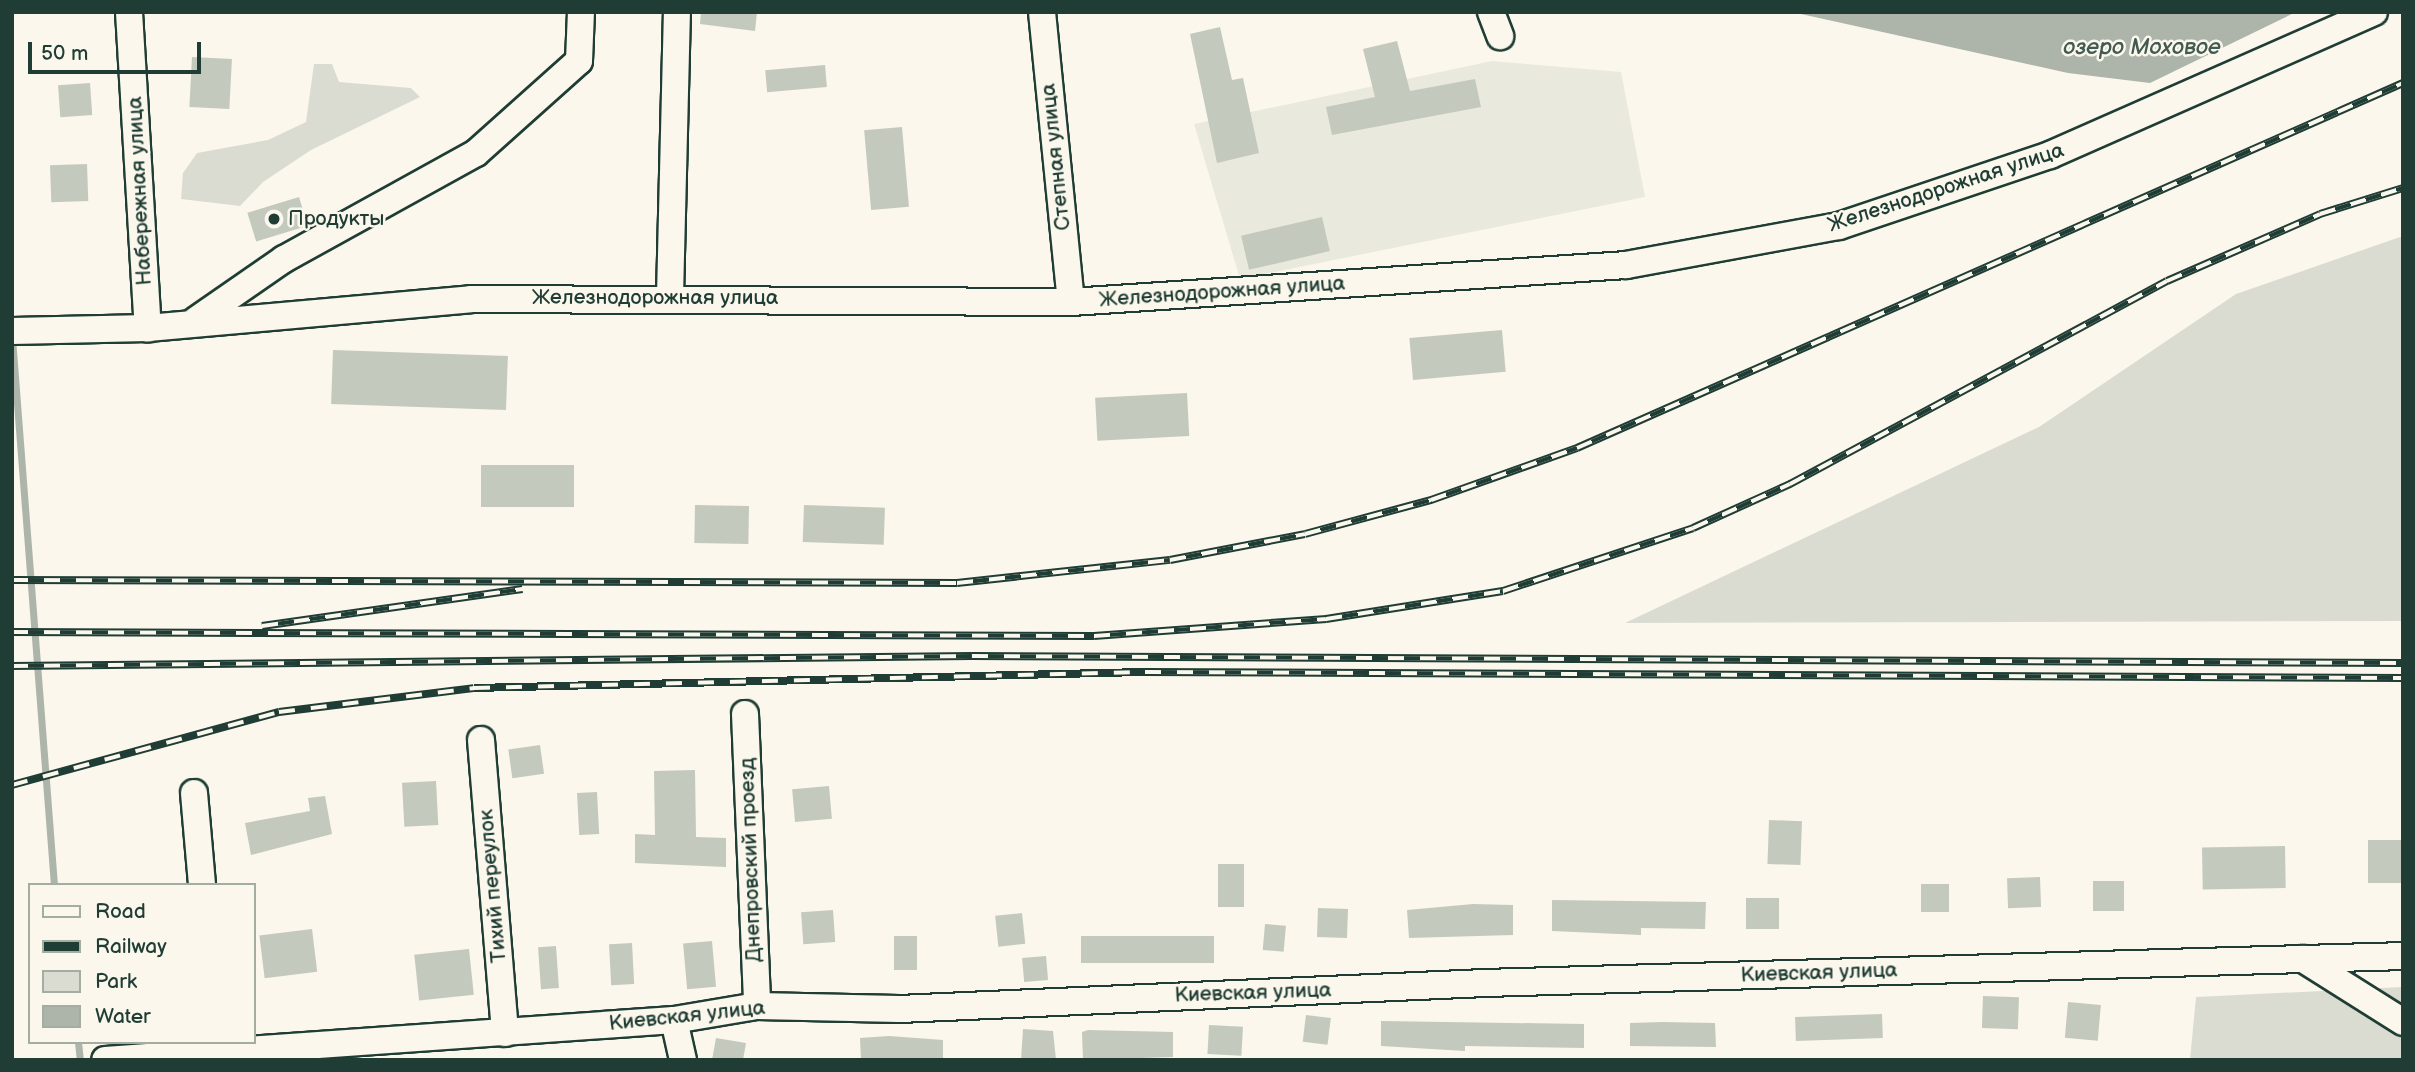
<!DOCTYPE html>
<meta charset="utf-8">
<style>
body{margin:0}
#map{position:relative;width:2415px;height:1072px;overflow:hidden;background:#fbf7ec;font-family:"Balsamiq Sans",sans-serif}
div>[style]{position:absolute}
.built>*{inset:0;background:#eae9de}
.green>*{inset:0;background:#dbdcd1}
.water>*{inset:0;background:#adb4aa}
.stream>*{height:7px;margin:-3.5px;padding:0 3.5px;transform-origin:3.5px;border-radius:3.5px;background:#adb4aa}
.building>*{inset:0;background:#c4c9be;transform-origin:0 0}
.roads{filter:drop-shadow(2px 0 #1f3d34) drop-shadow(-2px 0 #1f3d34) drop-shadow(0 2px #1f3d34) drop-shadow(0 -2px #1f3d34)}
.street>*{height:26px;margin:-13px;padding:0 13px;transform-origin:13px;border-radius:13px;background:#fbf7ec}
.rail>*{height:8px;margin-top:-4px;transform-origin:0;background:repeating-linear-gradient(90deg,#fbf7ec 0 16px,#1f3d34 0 32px);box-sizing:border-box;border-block:2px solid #1f3d34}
.dots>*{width:19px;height:19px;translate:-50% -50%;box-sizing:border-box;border:4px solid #fbf7ec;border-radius:50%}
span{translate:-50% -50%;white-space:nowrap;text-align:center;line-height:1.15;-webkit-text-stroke:5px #fbf7ec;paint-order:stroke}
.street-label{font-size:21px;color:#1f3d34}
.poi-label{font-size:21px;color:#1f3d34}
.left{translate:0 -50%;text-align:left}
.water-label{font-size:23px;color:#425b52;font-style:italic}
.frame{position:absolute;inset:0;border:14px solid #1f3d34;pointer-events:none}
.legend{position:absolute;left:28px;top:883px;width:228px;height:161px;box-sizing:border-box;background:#fbf7ec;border:2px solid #a3ada2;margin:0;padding:9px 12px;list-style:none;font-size:21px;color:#1f3d34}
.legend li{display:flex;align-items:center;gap:14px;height:35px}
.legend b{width:35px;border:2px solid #a3ada2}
.scale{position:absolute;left:28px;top:42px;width:173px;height:32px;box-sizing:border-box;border:4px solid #1f3d34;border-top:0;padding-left:9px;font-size:21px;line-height:24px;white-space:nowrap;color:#1f3d34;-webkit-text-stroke:5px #fbf7ec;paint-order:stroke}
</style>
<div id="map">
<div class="built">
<i style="clip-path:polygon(1492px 61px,1621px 72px,1645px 197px,1240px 279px,1194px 124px)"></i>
</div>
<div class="green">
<i style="clip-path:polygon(314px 64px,332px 64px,339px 82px,411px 88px,420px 97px,311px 150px,263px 182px,240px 206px,181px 199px,183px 173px,197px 153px,268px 140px,306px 122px)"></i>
<i style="clip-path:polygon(2403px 236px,2403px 621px,1625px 623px,2039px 427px,2236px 294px)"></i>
<i style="clip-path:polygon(2403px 987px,2403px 1060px,2190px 1060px,2196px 997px)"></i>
</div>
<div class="water">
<i style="clip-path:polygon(1792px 12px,2296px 12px,2150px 83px,2068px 73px)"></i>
</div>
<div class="stream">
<i style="left:12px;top:338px;width:549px;rotate:85.61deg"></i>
<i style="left:78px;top:1042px;width:18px;rotate:84deg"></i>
</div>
<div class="building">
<i style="clip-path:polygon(701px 12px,757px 12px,755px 31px,700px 24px)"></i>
<i style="clip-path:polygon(1220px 27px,1232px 80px,1243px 78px,1259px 153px,1217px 163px,1190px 34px)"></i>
<i style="clip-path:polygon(1397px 41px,1410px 91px,1475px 79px,1481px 107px,1332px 135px,1326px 107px,1375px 97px,1363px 49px)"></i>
<i style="left:192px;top:57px;width:40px;height:50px;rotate:3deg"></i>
<i style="left:825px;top:65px;width:22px;height:60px;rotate:85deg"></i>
<i style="left:90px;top:83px;width:32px;height:32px;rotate:86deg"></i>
<i style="left:902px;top:127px;width:80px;height:38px;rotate:85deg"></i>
<i style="left:87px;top:164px;width:37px;height:37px;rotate:88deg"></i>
<i style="left:299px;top:197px;width:30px;height:54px;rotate:73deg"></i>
<i style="left:1322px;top:217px;width:35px;height:83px;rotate:77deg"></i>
<i style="left:1502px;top:330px;width:42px;height:93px;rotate:85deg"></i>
<i style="left:333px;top:350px;width:175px;height:54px;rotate:2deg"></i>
<i style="left:1187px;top:393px;width:43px;height:92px;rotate:87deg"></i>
<i style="left:481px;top:465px;width:93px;height:42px"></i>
<i style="left:695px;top:505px;width:54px;height:38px;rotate:1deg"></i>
<i style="left:804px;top:505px;width:81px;height:37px;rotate:2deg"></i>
<i style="left:540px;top:745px;width:29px;height:32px;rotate:82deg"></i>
<i style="clip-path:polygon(695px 770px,696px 837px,726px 838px,726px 867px,635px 863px,635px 834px,655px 835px,654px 771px)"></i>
<i style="left:436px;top:781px;width:44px;height:34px;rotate:87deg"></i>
<i style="left:829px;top:786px;width:33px;height:37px;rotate:85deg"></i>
<i style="left:597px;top:792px;width:42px;height:20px;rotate:87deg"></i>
<i style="clip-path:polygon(325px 796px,332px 834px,251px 855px,245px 823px,310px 811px,308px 798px)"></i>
<i style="left:1769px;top:820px;width:33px;height:44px;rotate:2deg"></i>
<i style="left:2368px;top:840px;width:35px;height:43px"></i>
<i style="left:2285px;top:846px;width:42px;height:83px;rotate:89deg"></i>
<i style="left:1218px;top:864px;width:26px;height:43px"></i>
<i style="left:2040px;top:877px;width:30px;height:33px;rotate:88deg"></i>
<i style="left:2093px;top:881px;width:31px;height:30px"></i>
<i style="left:1921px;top:884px;width:28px;height:28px"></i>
<i style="left:1746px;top:898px;width:33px;height:31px"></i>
<i style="clip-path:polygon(1552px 900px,1706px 902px,1705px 929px,1641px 928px,1641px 935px,1552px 931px)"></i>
<i style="clip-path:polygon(1473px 904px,1513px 905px,1513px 935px,1409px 938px,1407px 910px)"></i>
<i style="left:1318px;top:908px;width:30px;height:29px;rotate:2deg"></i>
<i style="left:833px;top:910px;width:32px;height:32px;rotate:86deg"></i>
<i style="left:1022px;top:913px;width:31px;height:27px;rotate:84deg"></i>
<i style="left:1265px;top:924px;width:21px;height:26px;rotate:5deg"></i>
<i style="left:312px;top:929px;width:43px;height:53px;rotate:83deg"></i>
<i style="left:894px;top:936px;width:23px;height:34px"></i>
<i style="left:1081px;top:936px;width:133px;height:27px"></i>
<i style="left:712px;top:941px;width:46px;height:29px;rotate:85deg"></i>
<i style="left:632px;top:943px;width:41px;height:23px;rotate:87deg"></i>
<i style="left:556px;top:946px;width:42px;height:18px;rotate:86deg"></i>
<i style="left:469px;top:949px;width:46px;height:55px;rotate:84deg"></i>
<i style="left:1046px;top:956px;width:24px;height:24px;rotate:85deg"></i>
<i style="left:1983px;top:996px;width:36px;height:32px;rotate:2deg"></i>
<i style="left:2068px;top:1002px;width:33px;height:36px;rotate:5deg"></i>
<i style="left:1882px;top:1014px;width:24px;height:87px;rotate:88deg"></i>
<i style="left:1306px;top:1015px;width:25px;height:27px;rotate:7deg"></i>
<i style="clip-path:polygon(1381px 1021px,1584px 1024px,1584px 1048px,1465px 1046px,1465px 1051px,1381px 1046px)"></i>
<i style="clip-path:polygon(1662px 1022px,1715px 1023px,1716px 1047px,1630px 1046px,1630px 1023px)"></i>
<i style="left:1209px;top:1025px;width:34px;height:29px;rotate:3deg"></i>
<i style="clip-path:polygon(1023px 1029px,1053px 1031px,1056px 1060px,1021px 1060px)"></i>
<i style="clip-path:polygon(1088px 1030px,1173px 1032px,1173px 1057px,1083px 1060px,1082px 1032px)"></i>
<i style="clip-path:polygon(889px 1036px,943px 1040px,943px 1060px,861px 1060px,860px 1038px)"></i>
<i style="clip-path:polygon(716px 1038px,746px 1043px,743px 1060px,712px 1060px)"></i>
</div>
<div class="roads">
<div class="street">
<i style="left:129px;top:12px;width:317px;rotate:86.6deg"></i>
<i style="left:1042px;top:12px;width:291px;rotate:84.3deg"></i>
<i style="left:1491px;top:12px;width:26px;rotate:69deg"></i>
<i style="left:670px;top:296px;width:284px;rotate:-88.6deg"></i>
<i style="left:196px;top:320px;width:107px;rotate:-34.7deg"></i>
<i style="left:284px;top:259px;width:219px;rotate:-28.9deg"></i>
<i style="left:476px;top:153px;width:138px;rotate:-41.8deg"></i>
<i style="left:579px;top:61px;width:49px;rotate:-87.7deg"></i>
<i style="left:12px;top:331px;width:136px;rotate:-1.3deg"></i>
<i style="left:148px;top:328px;width:324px;rotate:-5.1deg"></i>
<i style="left:471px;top:299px;width:600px;rotate:0.29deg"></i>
<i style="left:1071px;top:302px;width:556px;rotate:-3.81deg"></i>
<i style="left:1626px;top:265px;width:217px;rotate:-10.4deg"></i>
<i style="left:1839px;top:226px;width:223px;rotate:-18.6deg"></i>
<i style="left:2050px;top:155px;width:354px;rotate:-23.8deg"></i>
<i style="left:745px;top:714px;width:292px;rotate:87.6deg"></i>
<i style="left:481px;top:740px;width:294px;rotate:85.3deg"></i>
<i style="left:194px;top:793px;width:92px;rotate:85deg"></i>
<i style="left:2303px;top:959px;width:118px;rotate:32.2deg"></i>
<i style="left:674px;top:1020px;width:41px;rotate:77.3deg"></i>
<i style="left:105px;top:1060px;width:570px;rotate:-4.02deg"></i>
<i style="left:674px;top:1020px;width:84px;rotate:-9.6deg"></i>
<i style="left:757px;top:1006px;width:142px;rotate:1.2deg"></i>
<i style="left:899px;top:1009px;width:587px;rotate:-2.54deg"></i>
<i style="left:1485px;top:983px;width:918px;rotate:-1.68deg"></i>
</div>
</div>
<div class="rail">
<i style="left:12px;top:580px;width:945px;rotate:0.18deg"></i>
<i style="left:957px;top:583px;width:214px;rotate:-6.2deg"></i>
<i style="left:1170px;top:560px;width:137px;rotate:-10.9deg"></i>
<i style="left:1305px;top:534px;width:131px;rotate:-15.1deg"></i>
<i style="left:1431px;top:500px;width:155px;rotate:-19.6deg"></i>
<i style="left:1577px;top:448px;width:903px;rotate:-23.84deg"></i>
<i style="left:262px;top:626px;width:263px;rotate:-8.1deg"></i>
<i style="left:12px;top:632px;width:1082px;rotate:0.21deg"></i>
<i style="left:1094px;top:636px;width:233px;rotate:-4.2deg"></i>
<i style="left:1326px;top:619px;width:179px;rotate:-9deg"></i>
<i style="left:1503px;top:591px;width:200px;rotate:-18.3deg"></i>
<i style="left:1693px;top:528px;width:107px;rotate:-24.4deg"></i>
<i style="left:1790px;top:484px;width:428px;rotate:-28.3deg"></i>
<i style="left:2167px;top:281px;width:167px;rotate:-23.6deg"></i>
<i style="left:2320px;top:214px;width:87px;rotate:-17.4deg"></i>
<i style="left:12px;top:666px;width:960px;rotate:-0.6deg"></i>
<i style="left:972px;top:656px;width:1431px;rotate:0.28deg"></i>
<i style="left:12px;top:785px;width:277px;rotate:-15.3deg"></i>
<i style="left:279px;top:712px;width:196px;rotate:-7deg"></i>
<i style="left:474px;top:688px;width:671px;rotate:-1.37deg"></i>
<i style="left:1145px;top:672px;width:1258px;rotate:0.27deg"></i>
</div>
<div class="dots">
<i style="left:274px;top:219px;background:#1f3d34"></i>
</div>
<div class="street-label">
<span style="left:1056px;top:157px;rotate:-96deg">Степная улица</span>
<span style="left:1946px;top:188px;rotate:-18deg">Железнодорожная улица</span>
<span style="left:140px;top:191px;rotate:-93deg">Набережная улица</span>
<span style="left:1222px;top:292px;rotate:-4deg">Железнодорожная улица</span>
<span style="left:655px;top:298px">Железнодорожная улица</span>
<span style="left:751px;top:860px;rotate:-92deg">Днепровский проезд</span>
<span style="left:493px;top:886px;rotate:-95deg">Тихий переулок</span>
<span style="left:1819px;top:973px;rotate:-2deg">Киевская улица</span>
<span style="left:1253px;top:993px;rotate:-2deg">Киевская улица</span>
<span style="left:687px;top:1016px;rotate:-6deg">Киевская улица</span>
</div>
<div class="poi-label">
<span class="left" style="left:288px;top:219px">Продукты</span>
</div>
<div class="water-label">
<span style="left:2142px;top:47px">озеро Моховое</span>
</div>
<div class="frame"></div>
<ul class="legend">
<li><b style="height:9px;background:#fbf7ec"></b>Road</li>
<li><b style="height:9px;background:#1f3d34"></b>Railway</li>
<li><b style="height:19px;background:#dbdcd1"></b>Park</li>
<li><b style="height:19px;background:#adb4aa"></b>Water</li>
</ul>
<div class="scale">50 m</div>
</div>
